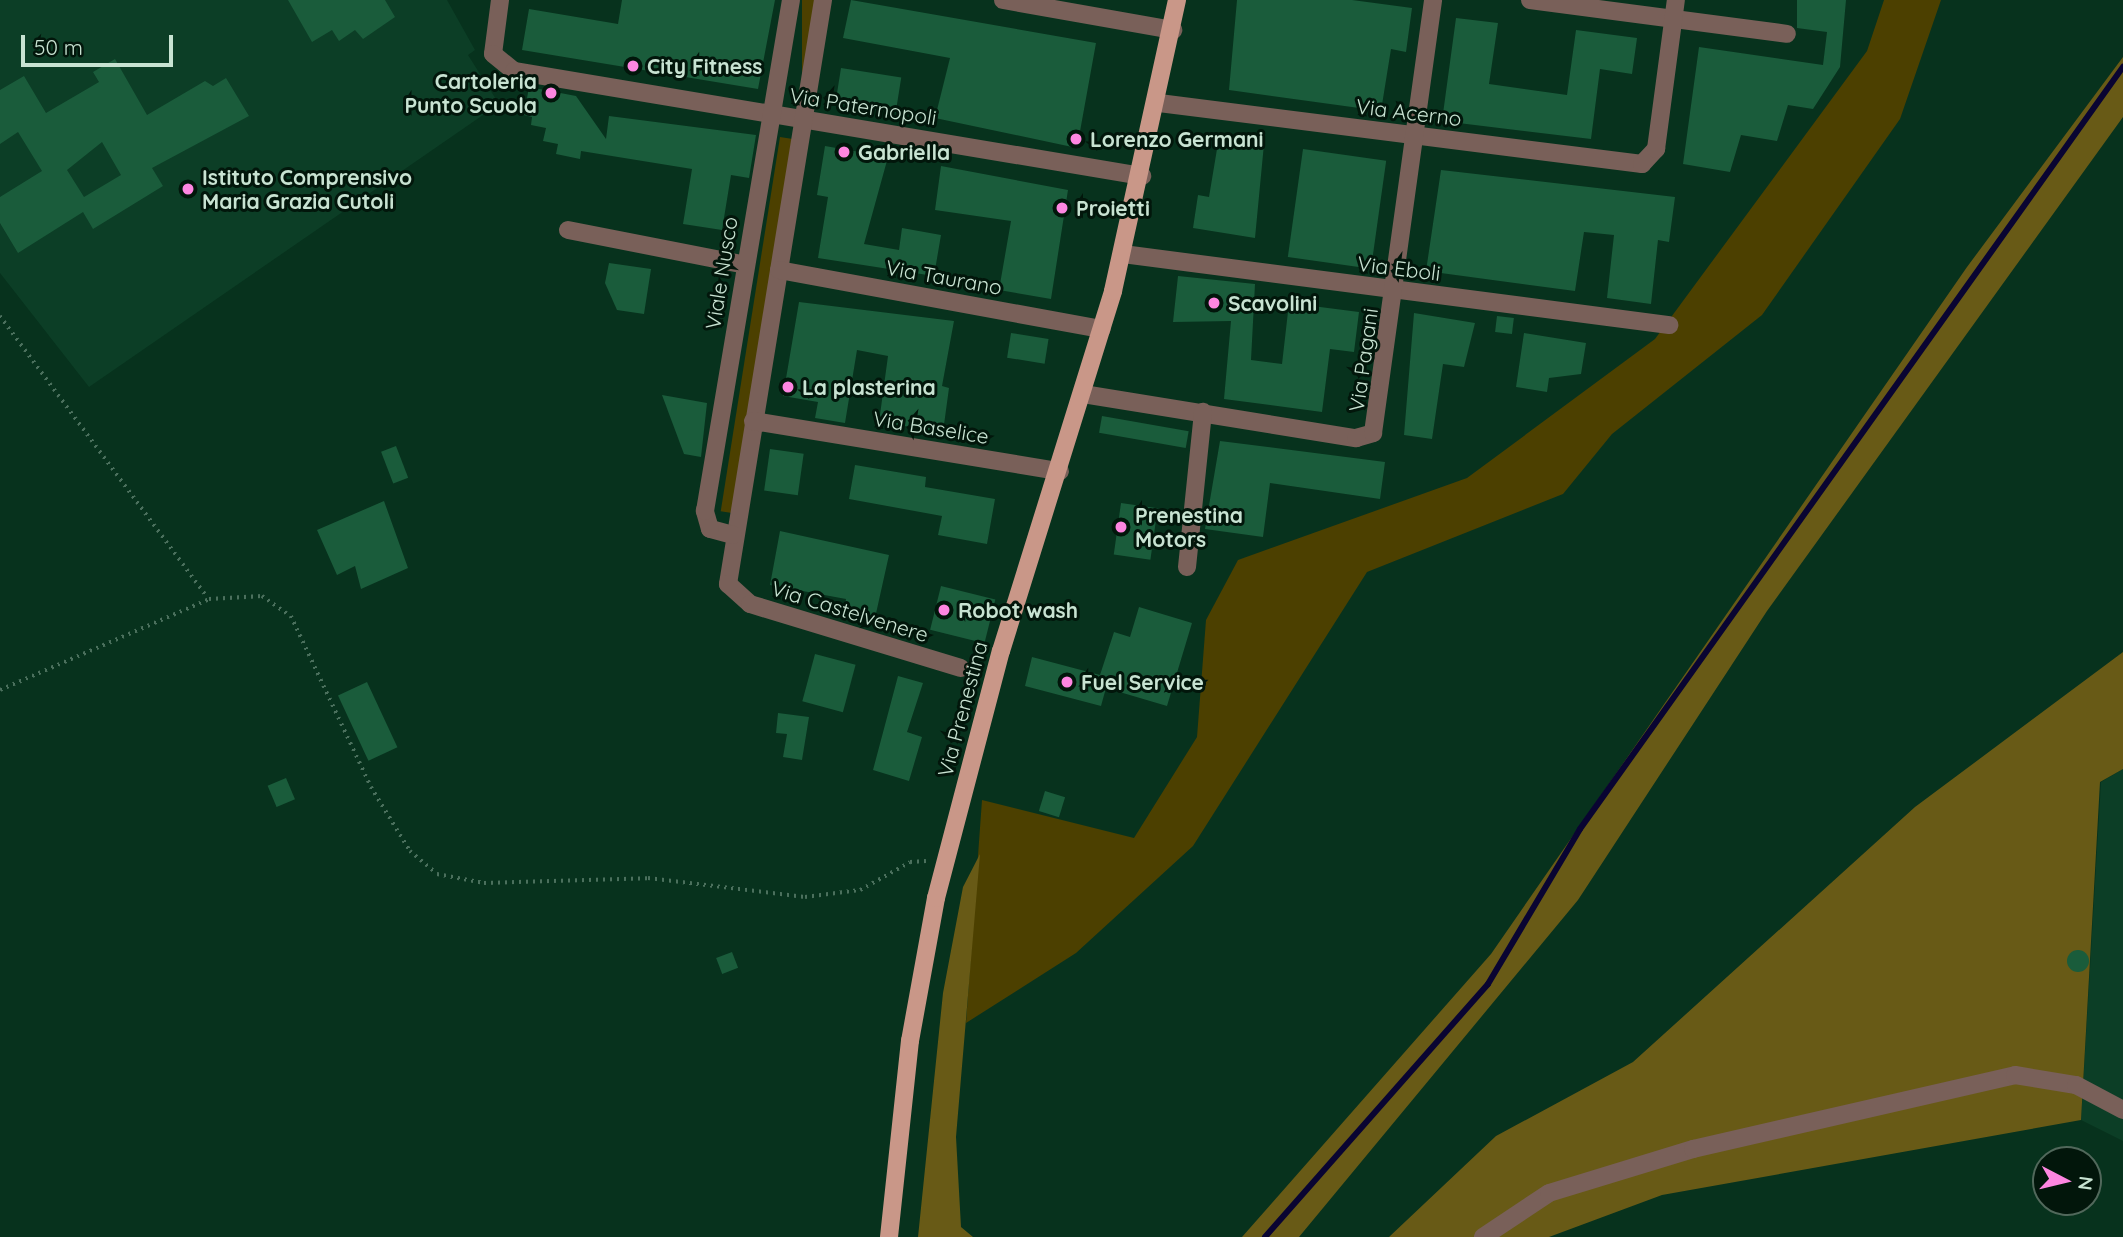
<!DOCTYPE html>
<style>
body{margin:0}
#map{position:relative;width:2123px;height:1237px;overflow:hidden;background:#07321d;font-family:Quicksand,sans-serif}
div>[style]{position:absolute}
.built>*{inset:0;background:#0c3e26}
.green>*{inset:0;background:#4c4000;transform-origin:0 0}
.forest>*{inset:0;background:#685a16}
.stream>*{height:6px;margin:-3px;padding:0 3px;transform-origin:3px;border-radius:3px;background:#090432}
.building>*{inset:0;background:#1a5c3b;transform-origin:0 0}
.round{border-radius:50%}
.path>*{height:3.5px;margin-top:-1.75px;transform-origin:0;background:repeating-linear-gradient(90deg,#4b705d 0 2px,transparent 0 7px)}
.minor>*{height:18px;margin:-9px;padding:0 9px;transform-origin:9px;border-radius:9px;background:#796059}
.major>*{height:18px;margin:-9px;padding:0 9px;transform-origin:9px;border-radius:9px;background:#c99788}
.dots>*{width:19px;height:19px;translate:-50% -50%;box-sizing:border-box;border:4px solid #02160b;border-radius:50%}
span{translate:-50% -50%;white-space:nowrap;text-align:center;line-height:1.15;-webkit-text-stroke:6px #02160b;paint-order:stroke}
.poi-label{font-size:21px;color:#c8e3d2;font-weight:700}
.left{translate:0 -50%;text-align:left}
.right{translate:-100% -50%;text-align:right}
.street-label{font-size:21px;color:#c8e3d2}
.north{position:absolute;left:2032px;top:1146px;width:70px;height:70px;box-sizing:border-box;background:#02160b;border:2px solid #51685b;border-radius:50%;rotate:97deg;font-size:19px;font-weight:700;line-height:28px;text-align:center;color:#c8e3d2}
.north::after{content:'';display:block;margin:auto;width:24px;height:32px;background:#fe86e1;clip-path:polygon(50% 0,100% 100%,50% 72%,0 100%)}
.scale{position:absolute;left:21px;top:35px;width:152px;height:32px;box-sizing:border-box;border:4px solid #c8e3d2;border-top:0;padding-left:9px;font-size:21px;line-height:24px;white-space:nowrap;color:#c8e3d2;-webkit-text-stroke:5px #02160b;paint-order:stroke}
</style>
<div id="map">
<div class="built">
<i style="clip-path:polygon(0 0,447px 0,475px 50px,468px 55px,499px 104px,89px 387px,0 273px)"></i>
<i style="clip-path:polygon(2123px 769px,2123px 1141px,2081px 1120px,2101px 782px)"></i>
</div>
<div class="green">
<i style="left:802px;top:0;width:14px;height:97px"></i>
<i style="clip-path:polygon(1884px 0,1941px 0,1900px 119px,1762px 315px,1612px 434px,1563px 494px,1367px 572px,1193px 846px,1076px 953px,966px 1023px,982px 800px,1134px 838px,1197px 737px,1206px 620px,1238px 560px,1467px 478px,1655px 339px,1867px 51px)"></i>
<i style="left:780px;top:137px;width:13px;height:379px;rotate:9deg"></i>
</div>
<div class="forest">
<i style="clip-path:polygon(2123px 57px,2123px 117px,1767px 611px,1578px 900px,1299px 1237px,1242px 1237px,1491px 954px,1967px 267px)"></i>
<i style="clip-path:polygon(2123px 652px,2123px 769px,2100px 782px,2081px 1120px,1662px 1195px,1549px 1237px,1389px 1237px,1496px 1136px,1633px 1062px,1915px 807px)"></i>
<i style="clip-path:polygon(980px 854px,956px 1137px,961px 1227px,973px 1237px,918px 1237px,943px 993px,963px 887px)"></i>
</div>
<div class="stream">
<i style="left:1265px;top:1237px;width:337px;rotate:-48.6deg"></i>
<i style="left:1488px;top:984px;width:180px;rotate:-59.3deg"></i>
<i style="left:1580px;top:829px;width:936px;rotate:-54.53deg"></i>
</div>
<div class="building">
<i style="clip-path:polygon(288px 0,385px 0,395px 17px,363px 39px,355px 30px,339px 41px,332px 30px,312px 42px)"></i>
<i style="clip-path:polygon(622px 0,775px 0,758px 89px,522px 50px,529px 9px,618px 24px)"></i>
<i style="clip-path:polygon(851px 0,1096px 43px,1077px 148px,935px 118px,950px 58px,843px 38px)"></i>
<i style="clip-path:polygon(1237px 0,1352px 0,1412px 8px,1406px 52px,1391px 49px,1381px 111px,1229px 90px)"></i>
<i style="clip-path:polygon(1797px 0,1846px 0,1840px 67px,1813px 109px,1788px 105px,1777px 141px,1741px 135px,1730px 172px,1683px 164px,1699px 47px,1823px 65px,1827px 32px,1797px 28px)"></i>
<i style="clip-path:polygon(1456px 18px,1498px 23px,1489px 84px,1567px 95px,1576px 30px,1637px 38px,1632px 74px,1600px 69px,1591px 139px,1442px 121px)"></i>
<i style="clip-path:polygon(evenodd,115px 59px,147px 115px,205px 81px,213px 86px,226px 78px,249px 116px,152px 168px,163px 186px,93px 229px,83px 212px,18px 253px,0 223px,0 197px,42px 171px,18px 132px,0 144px,0 90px,24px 76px,46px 113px,99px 82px,93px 72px,115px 59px,102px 142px,121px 175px,84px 197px,67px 170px,102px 142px)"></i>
<i style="left:841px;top:68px;width:61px;height:36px;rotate:9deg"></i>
<i style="clip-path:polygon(529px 87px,576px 96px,606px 139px,609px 116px,756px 135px,749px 178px,731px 175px,722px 230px,683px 224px,692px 169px,581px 151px,580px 159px,556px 154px,558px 144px,543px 141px,546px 128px,531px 125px,532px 117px,524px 115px)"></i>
<i style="clip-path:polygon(1219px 137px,1264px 144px,1255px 238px,1193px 228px,1198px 195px,1209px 197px)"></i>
<i style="clip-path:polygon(825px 146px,888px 157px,864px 244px,899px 250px,902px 228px,941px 235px,934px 276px,818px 258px,828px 197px,817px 195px)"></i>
<i style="left:1303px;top:149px;width:84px;height:109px;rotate:8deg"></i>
<i style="clip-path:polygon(941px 166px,1068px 190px,1051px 299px,999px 290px,1011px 221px,935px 210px)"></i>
<i style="clip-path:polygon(1441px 170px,1675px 197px,1669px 242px,1658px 240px,1651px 304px,1607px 298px,1614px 235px,1584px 232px,1575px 291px,1426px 271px)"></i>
<i style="clip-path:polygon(609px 263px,651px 269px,644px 314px,617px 310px,605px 283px)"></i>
<i style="clip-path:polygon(1178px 276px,1255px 284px,1251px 360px,1282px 364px,1289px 303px,1359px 312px,1354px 352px,1330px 349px,1322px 412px,1224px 399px,1231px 321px,1173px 322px)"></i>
<i style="clip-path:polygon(799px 302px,954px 321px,942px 386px,949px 388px,943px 432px,879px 422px,888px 356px,857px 350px,845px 423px,815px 418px,818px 402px,783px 396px)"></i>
<i style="clip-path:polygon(1414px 313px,1475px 323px,1464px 367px,1443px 364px,1432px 439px,1404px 435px)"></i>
<i style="left:1497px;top:316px;width:17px;height:16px;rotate:7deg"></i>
<i style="left:1011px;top:333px;width:38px;height:25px;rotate:9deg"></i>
<i style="clip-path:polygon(1524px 333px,1586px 343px,1581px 374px,1549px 378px,1547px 392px,1516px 387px)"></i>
<i style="clip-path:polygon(662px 395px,707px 403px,701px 457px,684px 454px)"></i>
<i style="left:1102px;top:416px;width:88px;height:17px;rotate:10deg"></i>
<i style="clip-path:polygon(1220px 441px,1385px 462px,1380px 499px,1270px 483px,1263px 537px,1205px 529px)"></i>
<i style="left:396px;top:446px;width:34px;height:16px;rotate:69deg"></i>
<i style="left:770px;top:449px;width:34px;height:42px;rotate:8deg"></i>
<i style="clip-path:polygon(855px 465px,926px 477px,925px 487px,995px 499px,987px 544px,938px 535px,942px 516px,849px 499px)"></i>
<i style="clip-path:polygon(384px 501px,408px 568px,361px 589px,355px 566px,337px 575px,317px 530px)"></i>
<i style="left:1121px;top:503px;width:37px;height:52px;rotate:8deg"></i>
<i style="clip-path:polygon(780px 531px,889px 555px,875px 618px,844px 611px,846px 599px,770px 585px)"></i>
<i style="left:941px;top:586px;width:56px;height:45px;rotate:14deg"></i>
<i style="clip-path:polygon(1139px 607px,1192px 623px,1167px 706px,1106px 688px,1101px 706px,1025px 686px,1032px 657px,1100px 675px,1114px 632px,1130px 637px)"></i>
<i style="left:815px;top:654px;width:42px;height:49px;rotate:15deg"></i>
<i style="clip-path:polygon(898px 676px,923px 683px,907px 732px,922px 737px,909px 781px,873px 770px)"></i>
<i style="left:367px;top:682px;width:72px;height:32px;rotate:65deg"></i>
<i style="clip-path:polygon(778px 713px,809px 717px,802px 760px,783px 757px,787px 734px,776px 733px)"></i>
<i style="left:286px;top:778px;width:23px;height:20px;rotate:67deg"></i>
<i style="left:1045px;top:791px;width:21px;height:21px;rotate:17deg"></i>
<i class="round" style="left:2067px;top:950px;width:22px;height:22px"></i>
<i style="left:732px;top:952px;width:17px;height:17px;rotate:69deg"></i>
</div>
<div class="path">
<i style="left:0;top:316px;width:350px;rotate:53.6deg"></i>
<i style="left:0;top:690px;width:228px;rotate:-23.5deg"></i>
<i style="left:209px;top:599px;width:53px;rotate:-3.2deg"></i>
<i style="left:262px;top:596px;width:35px;rotate:35deg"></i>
<i style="left:291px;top:616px;width:189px;rotate:64.9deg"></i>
<i style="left:371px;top:787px;width:75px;rotate:58.6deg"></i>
<i style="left:410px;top:851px;width:35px;rotate:40deg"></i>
<i style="left:437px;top:874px;width:48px;rotate:10.8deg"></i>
<i style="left:484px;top:883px;width:164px;rotate:-1.7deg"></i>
<i style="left:648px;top:878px;width:158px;rotate:6.9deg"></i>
<i style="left:805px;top:897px;width:55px;rotate:-7.3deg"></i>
<i style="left:860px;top:890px;width:57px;rotate:-29.2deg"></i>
<i style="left:910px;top:862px;width:16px;rotate:-4deg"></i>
</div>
<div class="minor">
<i style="left:500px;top:0;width:54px;rotate:97.4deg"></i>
<i style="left:493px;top:54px;width:27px;rotate:39deg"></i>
<i style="left:514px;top:71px;width:637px;rotate:9.49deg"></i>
<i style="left:823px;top:0;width:592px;rotate:99.24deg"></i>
<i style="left:728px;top:584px;width:30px;rotate:42deg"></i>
<i style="left:750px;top:604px;width:220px;rotate:16.9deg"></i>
<i style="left:1003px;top:0;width:173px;rotate:10deg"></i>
<i style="left:1530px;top:0;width:259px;rotate:7.5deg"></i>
<i style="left:1159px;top:103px;width:487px;rotate:7.2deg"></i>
<i style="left:1642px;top:164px;width:21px;rotate:-47deg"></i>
<i style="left:1656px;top:149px;width:150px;rotate:-82.4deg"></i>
<i style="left:568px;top:230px;width:181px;rotate:11.1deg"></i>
<i style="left:1123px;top:254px;width:551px;rotate:7.41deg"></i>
<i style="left:779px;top:270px;width:328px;rotate:10.4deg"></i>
<i style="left:1083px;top:394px;width:277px;rotate:9.2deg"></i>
<i style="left:1356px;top:438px;width:18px;rotate:-16deg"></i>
<i style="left:1373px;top:433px;width:437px;rotate:-82.1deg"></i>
<i style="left:753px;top:421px;width:311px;rotate:9.3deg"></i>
<i style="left:733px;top:535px;width:24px;rotate:-165deg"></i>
<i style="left:710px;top:529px;width:19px;rotate:-106deg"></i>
<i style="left:705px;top:511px;width:518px;rotate:-80.45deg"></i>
<i style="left:1187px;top:567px;width:156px;rotate:-84.1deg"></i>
<i style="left:1483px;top:1237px;width:79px;rotate:-33.7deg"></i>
<i style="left:1549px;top:1193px;width:151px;rotate:-17deg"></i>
<i style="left:1693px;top:1149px;width:330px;rotate:-12.9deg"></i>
<i style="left:2015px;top:1075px;width:62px;rotate:9.3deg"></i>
<i style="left:2076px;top:1085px;width:53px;rotate:28deg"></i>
</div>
<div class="major">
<i style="left:889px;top:1237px;width:197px;rotate:-83.9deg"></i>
<i style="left:910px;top:1041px;width:145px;rotate:-79.7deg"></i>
<i style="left:936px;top:898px;width:255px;rotate:-75.3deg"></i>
<i style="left:1001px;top:651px;width:377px;rotate:-72.7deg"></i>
<i style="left:1113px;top:291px;width:298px;rotate:-77.6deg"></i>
</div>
<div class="dots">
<i style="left:633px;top:66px;background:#fe86e1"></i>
<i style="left:551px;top:93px;background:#fe86e1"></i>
<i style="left:1076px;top:139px;background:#fe86e1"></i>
<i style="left:844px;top:152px;background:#fe86e1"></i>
<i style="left:188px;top:189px;background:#fe86e1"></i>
<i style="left:1062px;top:208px;background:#fe86e1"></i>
<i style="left:1214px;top:303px;background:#fe86e1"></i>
<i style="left:788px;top:387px;background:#fe86e1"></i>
<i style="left:1121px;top:527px;background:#fe86e1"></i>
<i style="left:944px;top:610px;background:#fe86e1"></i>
<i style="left:1067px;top:682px;background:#fe86e1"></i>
</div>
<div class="poi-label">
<span class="left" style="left:647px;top:66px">City Fitness</span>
<span class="right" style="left:537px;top:93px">Cartoleria<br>Punto Scuola</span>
<span class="left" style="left:1090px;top:139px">Lorenzo Germani</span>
<span class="left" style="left:858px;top:152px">Gabriella</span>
<span class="left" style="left:202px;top:189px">Istituto Comprensivo<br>Maria Grazia Cutoli</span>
<span class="left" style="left:1076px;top:208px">Proietti</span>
<span class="left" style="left:1228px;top:303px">Scavolini</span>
<span class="left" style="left:802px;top:387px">La plasterina</span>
<span class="left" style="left:1135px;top:527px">Prenestina<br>Motors</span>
<span class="left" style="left:958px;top:610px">Robot wash</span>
<span class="left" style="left:1081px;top:682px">Fuel Service</span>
</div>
<div class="street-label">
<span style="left:863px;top:106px;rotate:9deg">Via Paternopoli</span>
<span style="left:1409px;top:112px;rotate:7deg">Via Acerno</span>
<span style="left:1399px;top:268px;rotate:7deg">Via Eboli</span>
<span style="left:721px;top:273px;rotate:-81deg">Viale Nusco</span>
<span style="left:944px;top:277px;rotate:10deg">Via Taurano</span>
<span style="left:1363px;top:360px;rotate:-82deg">Via Pagani</span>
<span style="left:931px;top:427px;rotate:9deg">Via Baselice</span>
<span style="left:850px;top:611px;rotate:17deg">Via Castelvenere</span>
<span style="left:962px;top:709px;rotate:-75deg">Via Prenestina</span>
</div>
<div class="north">N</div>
<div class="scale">50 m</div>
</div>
